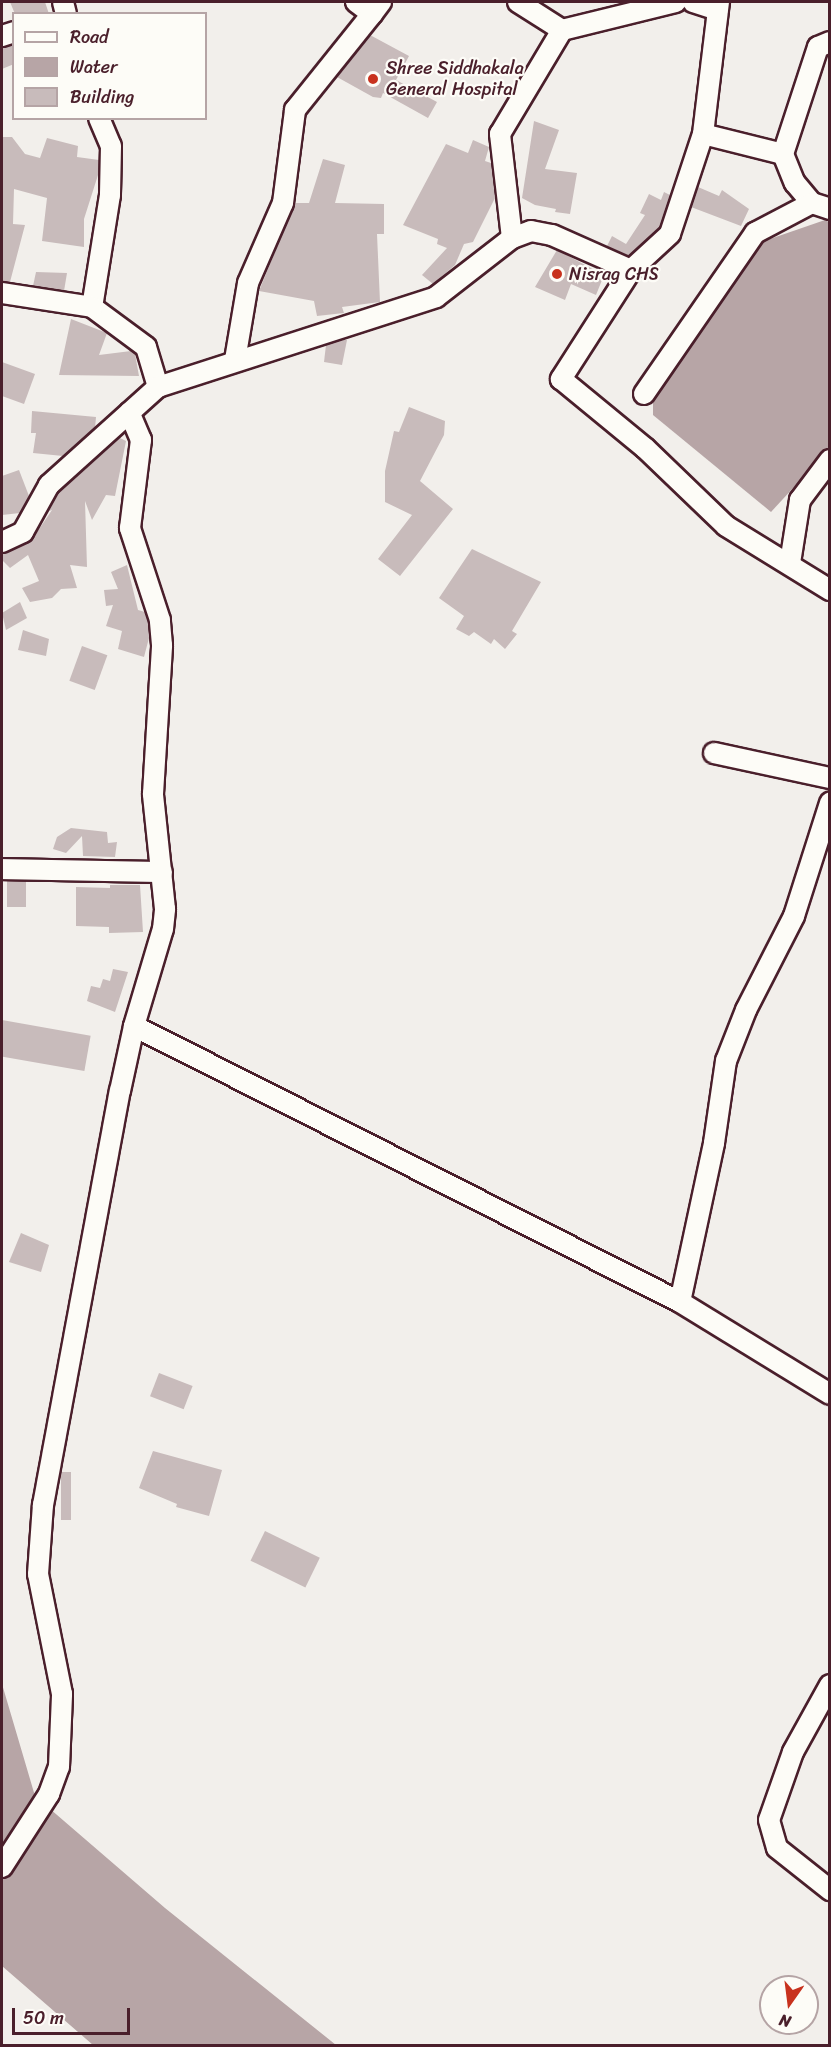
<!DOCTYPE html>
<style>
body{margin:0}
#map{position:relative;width:831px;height:2047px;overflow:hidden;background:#f2efeb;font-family:Sriracha,sans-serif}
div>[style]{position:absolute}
.water>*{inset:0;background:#b7a5a6}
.building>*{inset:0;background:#c8bbbb;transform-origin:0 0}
.roads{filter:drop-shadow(2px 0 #4a1f2b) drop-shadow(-2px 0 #4a1f2b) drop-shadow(0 2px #4a1f2b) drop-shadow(0 -2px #4a1f2b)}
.minor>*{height:20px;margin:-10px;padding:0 10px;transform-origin:10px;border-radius:10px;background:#fdfcf7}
.dots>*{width:16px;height:16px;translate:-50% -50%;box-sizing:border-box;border:3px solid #fdfcf7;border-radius:50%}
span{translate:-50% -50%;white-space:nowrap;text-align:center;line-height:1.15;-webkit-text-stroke:4.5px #fdfcf7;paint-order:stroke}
.poi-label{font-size:18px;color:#4a1f2b}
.left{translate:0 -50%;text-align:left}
.frame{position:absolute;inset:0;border:3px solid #4a1f2b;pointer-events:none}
.legend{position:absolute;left:12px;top:12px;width:195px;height:108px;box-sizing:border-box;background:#fdfcf7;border:2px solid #b5a4a5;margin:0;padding:8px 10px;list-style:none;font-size:18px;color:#4a1f2b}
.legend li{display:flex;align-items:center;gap:12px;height:30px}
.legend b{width:30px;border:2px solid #b5a4a5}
.north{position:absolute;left:759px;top:1975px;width:60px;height:60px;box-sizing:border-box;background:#fdfcf7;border:2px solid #b5a4a5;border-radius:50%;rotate:194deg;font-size:16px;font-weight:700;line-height:24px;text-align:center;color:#4a1f2b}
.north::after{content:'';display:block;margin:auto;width:21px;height:27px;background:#c8321e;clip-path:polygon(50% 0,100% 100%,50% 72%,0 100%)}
.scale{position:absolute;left:12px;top:2008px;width:118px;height:27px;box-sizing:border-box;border:3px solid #4a1f2b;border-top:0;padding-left:8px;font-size:18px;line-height:21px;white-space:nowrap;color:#4a1f2b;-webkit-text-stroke:4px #fdfcf7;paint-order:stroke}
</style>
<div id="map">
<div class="water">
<i style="clip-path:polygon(825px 220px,829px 222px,829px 449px,771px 512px,653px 415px,653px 392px,758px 243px)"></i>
<i style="clip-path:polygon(2px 1684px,35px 1796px,165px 1908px,336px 2045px,93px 2045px,2px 1966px)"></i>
</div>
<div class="building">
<i style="clip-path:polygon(10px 2px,45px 2px,49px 14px,15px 14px)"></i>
<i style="clip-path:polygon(370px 35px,409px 56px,396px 80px,437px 102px,428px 118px,383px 93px,381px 98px,373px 97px,337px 77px)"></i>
<i style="clip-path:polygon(14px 45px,14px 64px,2px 69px,2px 48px)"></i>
<i style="clip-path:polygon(534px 121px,559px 130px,545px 169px,577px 173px,570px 214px,555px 212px,556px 209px,535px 205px,522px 198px)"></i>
<i style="clip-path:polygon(2px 137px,12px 137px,25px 154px,40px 158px,47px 138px,78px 146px,77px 157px,99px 160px,98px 175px,84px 219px,84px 247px,42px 241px,47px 198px,14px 189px,13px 224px,25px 225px,10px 282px,2px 281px)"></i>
<i style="clip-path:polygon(473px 140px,489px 147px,485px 161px,491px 163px,495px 198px,473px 242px,464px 244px,455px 265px,433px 284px,422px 275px,447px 248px,437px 244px,438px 239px,403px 225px,446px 144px,468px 153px)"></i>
<i style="clip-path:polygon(323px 159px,345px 165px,335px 203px,384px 204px,384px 234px,377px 234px,380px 302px,342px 307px,344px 313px,317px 316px,314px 301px,259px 291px,295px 203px,309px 203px)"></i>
<i style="clip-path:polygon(698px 187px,719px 196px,722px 190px,749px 209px,741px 226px,691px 207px)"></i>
<i style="clip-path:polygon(664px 192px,670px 195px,660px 227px,629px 256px,607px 246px,612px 236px,626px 244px,645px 215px,640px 213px,649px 194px,661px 200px)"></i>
<i style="clip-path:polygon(557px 250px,604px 275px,596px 295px,571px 284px,565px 300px,535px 287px)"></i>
<i style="clip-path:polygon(36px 272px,67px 273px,64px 291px,33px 286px)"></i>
<i style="clip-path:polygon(71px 319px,107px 333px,99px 355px,131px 351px,135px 354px,139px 376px,59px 375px)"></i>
<i style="clip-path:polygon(343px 340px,347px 340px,342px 365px,324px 362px,326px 345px)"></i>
<i style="clip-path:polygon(2px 362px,35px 374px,24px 404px,2px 396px)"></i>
<i style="clip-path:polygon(409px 407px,445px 421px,444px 435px,420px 481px,453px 509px,400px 576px,378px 559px,412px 515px,385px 502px,385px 471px,394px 431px,399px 432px)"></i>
<i style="clip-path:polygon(32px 411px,96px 417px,95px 428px,63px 456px,33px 453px,36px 433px,31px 433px)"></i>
<i style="clip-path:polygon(120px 438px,126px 441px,115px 496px,106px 495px,92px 520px,85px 501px,87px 567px,70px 565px,77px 588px,61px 589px,52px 598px,30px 602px,22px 588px,39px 581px,28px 555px,10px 568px,2px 560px,2px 554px,33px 538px,52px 510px,49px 511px,59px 493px)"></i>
<i style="clip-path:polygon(19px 470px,29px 496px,20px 513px,2px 515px,2px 476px)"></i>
<i style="clip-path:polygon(472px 549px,541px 582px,512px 631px,517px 634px,505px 649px,494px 639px,491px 644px,474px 632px,469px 636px,456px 629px,464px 616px,439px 598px)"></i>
<i style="clip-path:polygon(127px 565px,138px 610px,145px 612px,148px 622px,149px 638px,144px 657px,118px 649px,122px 631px,106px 626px,113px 605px,106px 606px,104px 590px,118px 589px,111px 572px)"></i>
<i style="clip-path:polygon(20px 602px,27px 618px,6px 630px,2px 613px)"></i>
<i style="clip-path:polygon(23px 630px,49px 639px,46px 656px,18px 650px)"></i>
<i style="left:82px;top:646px;width:27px;height:37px;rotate:20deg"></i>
<i style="clip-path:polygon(71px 828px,107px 832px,108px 843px,117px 842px,115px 857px,83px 856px,82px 836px,66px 853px,53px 849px,57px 837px)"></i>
<i style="left:7px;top:881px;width:19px;height:26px"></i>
<i style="clip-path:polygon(110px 885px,140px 885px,143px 932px,109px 933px,109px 927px,76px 926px,76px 887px,110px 888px)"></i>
<i style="clip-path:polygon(113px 969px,128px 972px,115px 1012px,87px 1001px,91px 986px,100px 988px,103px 979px,110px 981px)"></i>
<i style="left:2px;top:1020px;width:90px;height:36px;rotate:10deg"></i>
<i style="clip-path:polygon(21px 1233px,49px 1245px,41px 1272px,9px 1262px)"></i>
<i style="left:159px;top:1373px;width:36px;height:25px;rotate:21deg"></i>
<i style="clip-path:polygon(153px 1451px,222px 1470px,209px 1516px,176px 1507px,177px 1504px,139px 1488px)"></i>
<i style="left:61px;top:1472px;width:10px;height:48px"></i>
<i style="left:265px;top:1531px;width:61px;height:33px;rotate:26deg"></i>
</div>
<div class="roads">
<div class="minor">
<i style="left:63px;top:2px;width:12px;rotate:76deg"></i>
<i style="left:356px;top:2px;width:20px;rotate:37deg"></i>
<i style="left:372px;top:14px;width:15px;rotate:-53deg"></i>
<i style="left:518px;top:2px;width:52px;rotate:32.5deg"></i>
<i style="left:562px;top:30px;width:117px;rotate:-13.8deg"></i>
<i style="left:693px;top:2px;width:26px;rotate:18deg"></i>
<i style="left:2px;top:36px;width:13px;rotate:-18deg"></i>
<i style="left:830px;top:42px;width:13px;rotate:157deg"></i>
<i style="left:818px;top:47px;width:113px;rotate:108.1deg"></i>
<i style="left:783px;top:154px;width:82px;rotate:-166deg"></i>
<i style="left:703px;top:134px;width:105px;rotate:108.3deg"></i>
<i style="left:670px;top:234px;width:53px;rotate:137.3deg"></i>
<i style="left:631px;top:270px;width:130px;rotate:122.7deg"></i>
<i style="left:561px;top:379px;width:109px;rotate:39.4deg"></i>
<i style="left:645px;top:448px;width:112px;rotate:43.9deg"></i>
<i style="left:726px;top:526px;width:122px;rotate:31.6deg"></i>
<i style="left:99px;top:118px;width:30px;rotate:67deg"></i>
<i style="left:111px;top:146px;width:49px;rotate:91.2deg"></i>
<i style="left:110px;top:195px;width:113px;rotate:99.1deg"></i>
<i style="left:92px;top:307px;width:67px;rotate:36.5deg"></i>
<i style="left:146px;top:347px;width:42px;rotate:73.3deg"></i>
<i style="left:703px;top:134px;width:133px;rotate:-83.1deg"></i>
<i style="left:783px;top:154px;width:31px;rotate:68deg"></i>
<i style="left:795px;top:183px;width:26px;rotate:50deg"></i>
<i style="left:812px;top:203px;width:19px;rotate:18deg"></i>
<i style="left:512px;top:238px;width:105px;rotate:-96.6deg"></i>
<i style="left:500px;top:134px;width:121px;rotate:-59.2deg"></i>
<i style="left:2px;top:293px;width:91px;rotate:8.8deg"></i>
<i style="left:235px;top:360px;width:78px;rotate:-80.4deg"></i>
<i style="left:248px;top:283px;width:87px;rotate:-66.4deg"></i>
<i style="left:283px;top:203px;width:94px;rotate:-82.6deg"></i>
<i style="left:295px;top:110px;width:123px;rotate:-51.3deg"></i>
<i style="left:644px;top:394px;width:196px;rotate:-55.4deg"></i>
<i style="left:755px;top:233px;width:64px;rotate:-27.8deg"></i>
<i style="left:2px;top:542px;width:23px;rotate:-25deg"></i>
<i style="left:23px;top:532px;width:54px;rotate:-61deg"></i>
<i style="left:49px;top:485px;width:147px;rotate:-42deg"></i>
<i style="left:158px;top:387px;width:292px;rotate:-17.9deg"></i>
<i style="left:436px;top:297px;width:96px;rotate:-37.8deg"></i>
<i style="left:512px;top:238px;width:20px;rotate:-20deg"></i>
<i style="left:531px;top:231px;width:21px;rotate:11deg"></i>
<i style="left:552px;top:235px;width:86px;rotate:23.9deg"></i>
<i style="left:790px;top:563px;width:64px;rotate:-81deg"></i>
<i style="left:800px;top:500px;width:50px;rotate:-53.1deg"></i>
<i style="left:714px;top:753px;width:119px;rotate:12.2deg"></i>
<i style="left:2px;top:869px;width:160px;rotate:1.1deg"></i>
<i style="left:134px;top:1026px;width:612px;rotate:26.82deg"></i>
<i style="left:680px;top:1302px;width:176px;rotate:31.5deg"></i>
<i style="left:680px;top:1302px;width:163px;rotate:-77.9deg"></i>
<i style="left:714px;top:1143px;width:83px;rotate:-81.7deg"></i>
<i style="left:726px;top:1061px;width:55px;rotate:-68.6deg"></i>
<i style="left:746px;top:1010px;width:106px;rotate:-62.9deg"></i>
<i style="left:794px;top:916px;width:119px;rotate:-72.3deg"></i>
<i style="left:830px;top:1685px;width:77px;rotate:118.9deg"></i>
<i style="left:793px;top:1752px;width:72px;rotate:109.4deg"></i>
<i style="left:769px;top:1820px;width:29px;rotate:74deg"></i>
<i style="left:777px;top:1848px;width:68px;rotate:38.4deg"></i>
<i style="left:2px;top:1867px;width:87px;rotate:-57.2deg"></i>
<i style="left:49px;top:1794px;width:29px;rotate:-70deg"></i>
<i style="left:59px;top:1767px;width:73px;rotate:-87.6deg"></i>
<i style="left:62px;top:1694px;width:122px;rotate:-101.3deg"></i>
<i style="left:38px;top:1574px;width:69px;rotate:-85.9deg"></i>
<i style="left:43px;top:1505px;width:421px;rotate:-79.5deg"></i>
<i style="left:120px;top:1091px;width:66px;rotate:-77.8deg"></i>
<i style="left:134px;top:1026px;width:101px;rotate:-73.4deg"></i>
<i style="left:163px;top:929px;width:20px;rotate:-84deg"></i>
<i style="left:165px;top:909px;width:116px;rotate:-96deg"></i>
<i style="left:153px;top:794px;width:149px;rotate:-86.5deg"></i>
<i style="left:162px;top:645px;width:25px;rotate:-95deg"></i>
<i style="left:160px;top:620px;width:97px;rotate:-108.1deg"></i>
<i style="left:130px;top:528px;width:89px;rotate:-82.9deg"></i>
<i style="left:141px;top:440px;width:30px;rotate:-113deg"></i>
</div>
</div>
<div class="dots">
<i style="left:373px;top:79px;background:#c8321e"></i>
<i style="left:557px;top:274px;background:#c8321e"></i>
</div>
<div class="poi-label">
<span class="left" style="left:386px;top:79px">Shree Siddhakala<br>General Hospital</span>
<span class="left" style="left:569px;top:274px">Nisrag CHS</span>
</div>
<div class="frame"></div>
<ul class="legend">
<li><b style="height:8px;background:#fdfcf7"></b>Road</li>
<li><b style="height:16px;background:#b7a5a6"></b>Water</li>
<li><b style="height:16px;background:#c8bbbb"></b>Building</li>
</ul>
<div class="north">N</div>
<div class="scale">50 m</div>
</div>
